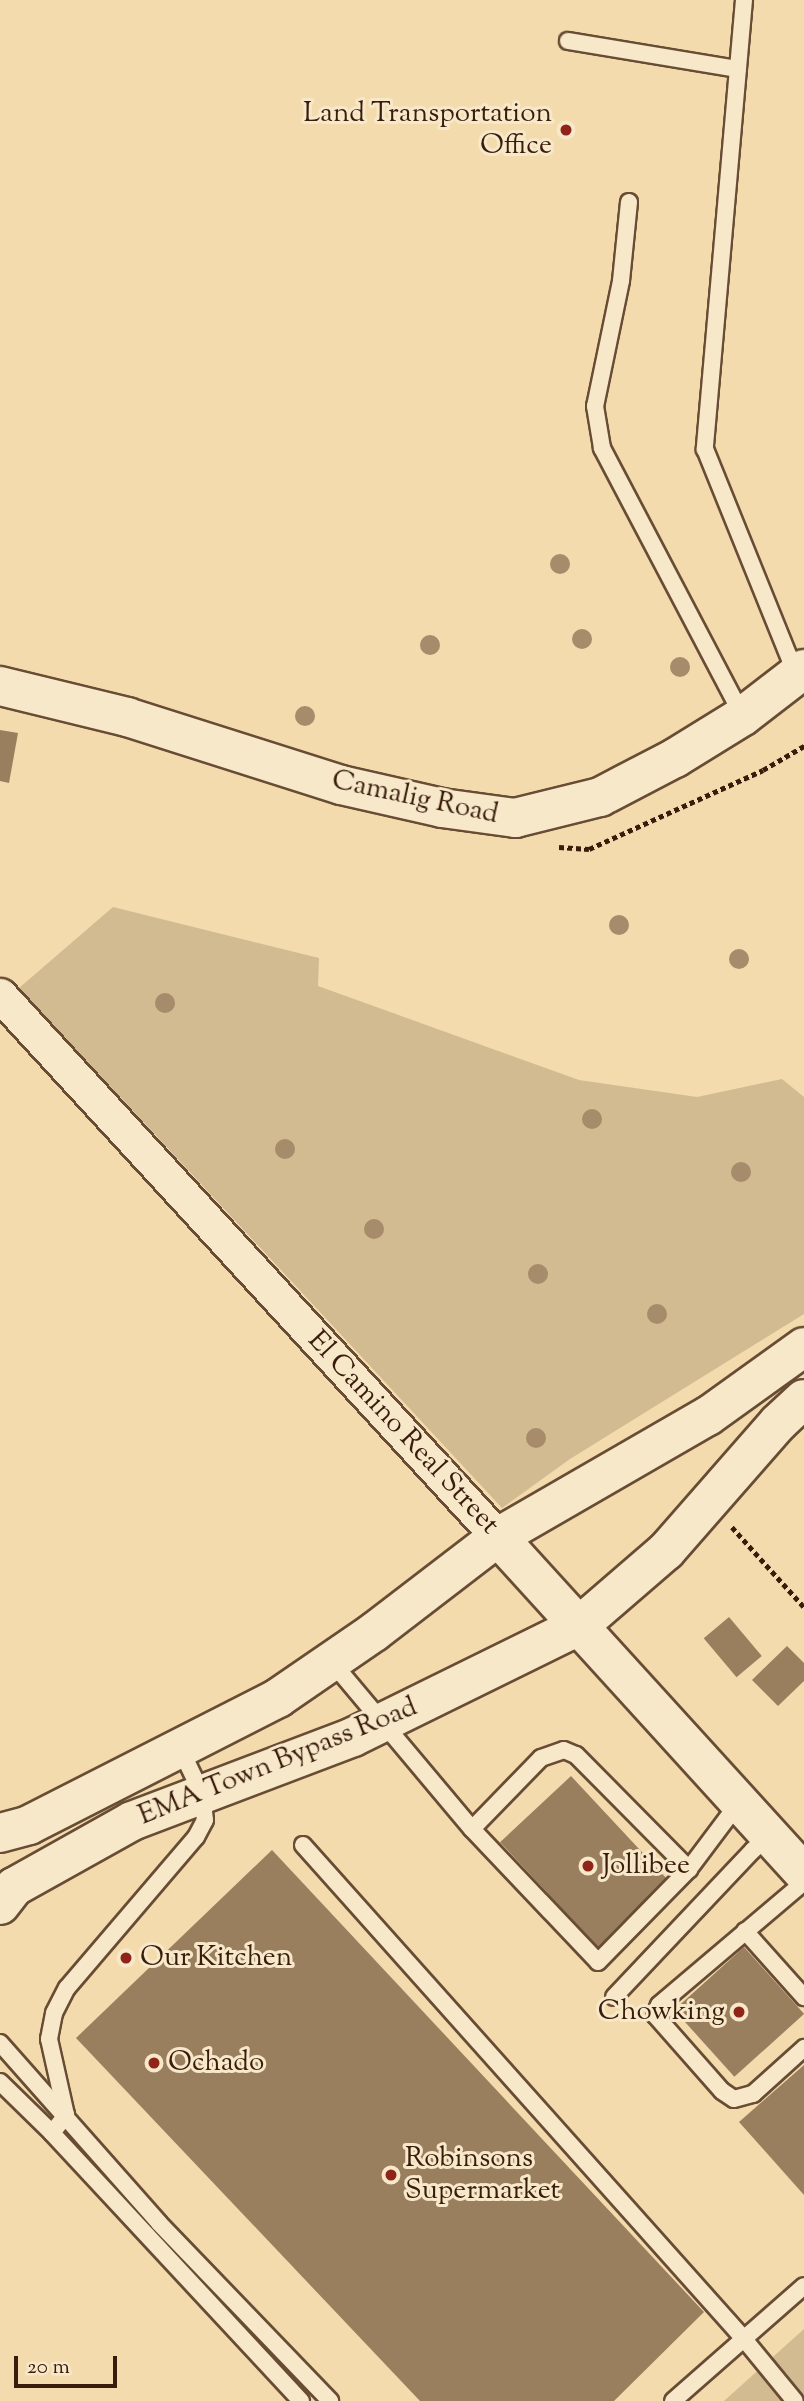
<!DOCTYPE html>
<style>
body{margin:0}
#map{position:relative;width:804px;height:2401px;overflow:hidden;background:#f3dbad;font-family:"Sorts Mill Goudy",serif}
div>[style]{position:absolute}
.green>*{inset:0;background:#d3bb91}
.building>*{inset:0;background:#9a7f5f;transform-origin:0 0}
.path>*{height:4.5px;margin-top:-2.25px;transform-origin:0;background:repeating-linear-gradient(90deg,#391c0b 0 5px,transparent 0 8.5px)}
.roads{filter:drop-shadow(2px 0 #684c34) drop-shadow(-2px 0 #684c34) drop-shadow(0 2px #684c34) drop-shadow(0 -2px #684c34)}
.lane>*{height:16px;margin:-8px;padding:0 8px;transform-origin:8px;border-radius:8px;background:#f7e8ca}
.street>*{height:33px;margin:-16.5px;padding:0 16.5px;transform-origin:16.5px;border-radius:16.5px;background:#f7e8ca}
.secondary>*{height:38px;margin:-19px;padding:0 19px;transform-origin:19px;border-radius:19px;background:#f7e8ca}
.trees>*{width:20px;height:20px;margin:-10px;border-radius:50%;background:#a68c6a}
.dots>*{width:19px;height:19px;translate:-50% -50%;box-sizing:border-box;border:4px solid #f7e8ca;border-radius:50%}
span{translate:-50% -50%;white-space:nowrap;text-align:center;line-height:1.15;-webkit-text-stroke:6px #f7e8ca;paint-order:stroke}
.poi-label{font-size:28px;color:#391c0b}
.right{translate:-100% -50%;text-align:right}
.left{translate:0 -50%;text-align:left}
.street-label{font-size:28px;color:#391c0b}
.scale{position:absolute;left:14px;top:2356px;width:103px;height:32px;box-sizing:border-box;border:4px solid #391c0b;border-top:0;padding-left:9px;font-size:21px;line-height:24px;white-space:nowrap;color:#391c0b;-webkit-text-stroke:5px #f7e8ca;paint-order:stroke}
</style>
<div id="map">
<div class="green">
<i style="clip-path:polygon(113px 907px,319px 958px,318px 986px,579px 1080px,697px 1097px,782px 1079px,804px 1097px,804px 1314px,570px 1459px,502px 1508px,19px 988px)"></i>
<i style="clip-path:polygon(804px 2329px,804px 2401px,724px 2401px)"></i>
</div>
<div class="building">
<i style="clip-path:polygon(0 730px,18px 733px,9px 783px,0 781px)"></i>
<i style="left:729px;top:1617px;width:51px;height:33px;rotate:50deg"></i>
<i style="clip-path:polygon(787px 1646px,804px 1663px,804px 1681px,778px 1706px,752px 1680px)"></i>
<i style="left:571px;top:1776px;width:146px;height:97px;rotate:47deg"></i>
<i style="clip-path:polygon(272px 1850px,704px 2312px,614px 2401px,420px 2401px,76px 2038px)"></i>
<i style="left:744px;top:1947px;width:90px;height:94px;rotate:48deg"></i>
<i style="clip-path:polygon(804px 2065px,804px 2195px,739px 2122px)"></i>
</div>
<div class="path">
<i style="left:559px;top:847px;width:30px;rotate:4deg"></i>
<i style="left:589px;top:849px;width:191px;rotate:-24.4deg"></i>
<i style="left:763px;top:770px;width:48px;rotate:-30.3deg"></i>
<i style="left:732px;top:1527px;width:108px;rotate:48deg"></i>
</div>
<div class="roads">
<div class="lane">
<i style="left:744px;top:0;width:451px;rotate:95deg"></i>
<i style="left:705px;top:449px;width:243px;rotate:68deg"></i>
<i style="left:568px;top:41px;width:172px;rotate:9.4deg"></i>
<i style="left:629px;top:202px;width:79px;rotate:95.8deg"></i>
<i style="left:621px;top:281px;width:128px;rotate:101.7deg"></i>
<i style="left:595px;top:406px;width:43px;rotate:80.5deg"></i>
<i style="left:602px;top:448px;width:303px;rotate:62.3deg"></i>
<i style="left:331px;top:1661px;width:219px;rotate:50deg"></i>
<i style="left:472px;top:1829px;width:99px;rotate:-45.8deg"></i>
<i style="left:541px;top:1758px;width:24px;rotate:-19deg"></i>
<i style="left:564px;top:1750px;width:13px;rotate:23deg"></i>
<i style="left:576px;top:1755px;width:161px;rotate:45.3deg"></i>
<i style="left:689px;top:1869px;width:85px;rotate:-53.1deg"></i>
<i style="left:472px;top:1829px;width:183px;rotate:46.5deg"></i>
<i style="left:598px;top:1962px;width:130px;rotate:-45.6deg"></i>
<i style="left:303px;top:1845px;width:662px;rotate:48.24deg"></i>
<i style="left:744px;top:2339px;width:80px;rotate:50.6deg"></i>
<i style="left:804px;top:1882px;width:190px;rotate:139.7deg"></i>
<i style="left:659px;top:2005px;width:11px;rotate:112deg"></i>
<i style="left:655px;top:2015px;width:101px;rotate:48.6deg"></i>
<i style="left:722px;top:2091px;width:14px;rotate:34deg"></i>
<i style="left:734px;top:2099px;width:20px;rotate:-15deg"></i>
<i style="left:753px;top:2094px;width:69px;rotate:-42deg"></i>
<i style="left:745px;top:1931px;width:89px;rotate:48.2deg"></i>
<i style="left:614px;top:1997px;width:202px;rotate:-46.6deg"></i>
<i style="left:753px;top:1850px;width:23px;rotate:-40deg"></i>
<i style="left:0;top:2043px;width:240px;rotate:48.5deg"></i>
<i style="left:159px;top:2223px;width:247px;rotate:46.1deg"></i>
<i style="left:0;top:2082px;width:73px;rotate:44.4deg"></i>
<i style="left:52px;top:2133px;width:366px;rotate:47.1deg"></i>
<i style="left:52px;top:2133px;width:23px;rotate:-52deg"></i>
<i style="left:66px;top:2115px;width:78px;rotate:-102.6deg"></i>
<i style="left:49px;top:2039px;width:26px;rotate:-79deg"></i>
<i style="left:54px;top:2013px;width:28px;rotate:-63deg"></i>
<i style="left:67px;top:1988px;width:199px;rotate:-49.5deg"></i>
<i style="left:196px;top:1837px;width:19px;rotate:-62deg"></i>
<i style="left:205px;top:1820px;width:26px;rotate:-97deg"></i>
<i style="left:202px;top:1794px;width:51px;rotate:-115.6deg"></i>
<i style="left:673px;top:2401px;width:174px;rotate:-41.3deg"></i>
</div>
<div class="street">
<i style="left:0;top:995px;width:736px;rotate:47.42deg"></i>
</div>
<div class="secondary">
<i style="left:0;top:686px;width:131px;rotate:13.7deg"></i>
<i style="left:127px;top:717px;width:225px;rotate:17.6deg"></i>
<i style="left:341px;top:785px;width:104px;rotate:12.8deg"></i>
<i style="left:442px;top:808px;width:74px;rotate:7.8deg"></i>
<i style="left:515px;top:818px;width:88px;rotate:-13.9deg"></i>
<i style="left:600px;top:797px;width:85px;rotate:-27.5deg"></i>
<i style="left:675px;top:758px;width:80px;rotate:-31.7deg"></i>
<i style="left:743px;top:716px;width:77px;rotate:-37.6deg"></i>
<i style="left:498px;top:1537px;width:454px;rotate:47.7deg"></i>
<i style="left:0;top:1833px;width:30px;rotate:-15deg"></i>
<i style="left:29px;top:1825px;width:280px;rotate:-27deg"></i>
<i style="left:278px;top:1698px;width:116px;rotate:-34.5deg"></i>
<i style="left:374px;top:1632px;width:156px;rotate:-37.5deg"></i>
<i style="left:498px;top:1537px;width:242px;rotate:-30deg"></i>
<i style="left:708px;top:1416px;width:118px;rotate:-35.7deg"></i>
<i style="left:0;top:1905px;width:23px;rotate:-52deg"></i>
<i style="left:14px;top:1887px;width:135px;rotate:-29.2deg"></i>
<i style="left:132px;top:1821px;width:236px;rotate:-20.8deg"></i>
<i style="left:353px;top:1737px;width:252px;rotate:-26.2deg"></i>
<i style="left:579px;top:1626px;width:115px;rotate:-40.8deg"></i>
<i style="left:666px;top:1551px;width:170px;rotate:-48.8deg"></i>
<i style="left:778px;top:1423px;width:35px;rotate:-43deg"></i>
</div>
</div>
<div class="trees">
<i style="left:560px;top:564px"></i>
<i style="left:582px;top:639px"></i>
<i style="left:430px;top:645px"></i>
<i style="left:680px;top:667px"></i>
<i style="left:305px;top:716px"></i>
<i style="left:619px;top:925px"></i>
<i style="left:739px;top:959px"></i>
<i style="left:165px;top:1003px"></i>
<i style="left:592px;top:1119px"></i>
<i style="left:285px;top:1149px"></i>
<i style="left:741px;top:1172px"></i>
<i style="left:374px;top:1229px"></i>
<i style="left:538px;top:1274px"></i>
<i style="left:657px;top:1314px"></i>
<i style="left:536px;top:1438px"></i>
</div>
<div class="dots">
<i style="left:566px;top:130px;background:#8f2418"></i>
<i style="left:588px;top:1866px;background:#8f2418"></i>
<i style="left:126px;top:1958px;background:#8f2418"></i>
<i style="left:739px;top:2012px;background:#8f2418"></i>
<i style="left:154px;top:2063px;background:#8f2418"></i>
<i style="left:391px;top:2175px;background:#8f2418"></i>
</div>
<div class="poi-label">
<span class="right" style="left:552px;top:130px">Land Transportation<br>Office</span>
<span class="left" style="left:602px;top:1866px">Jollibee</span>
<span class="left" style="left:140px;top:1958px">Our Kitchen</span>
<span class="right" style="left:725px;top:2012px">Chowking</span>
<span class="left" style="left:168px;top:2063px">Ochado</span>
<span class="left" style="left:405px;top:2175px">Robinsons<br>Supermarket</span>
</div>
<div class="street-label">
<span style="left:415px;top:798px;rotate:12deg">Camalig Road</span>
<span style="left:403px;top:1433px;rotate:47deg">El Camino Real Street</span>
<span style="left:278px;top:1762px;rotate:-22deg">EMA Town Bypass Road</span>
</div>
<div class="scale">20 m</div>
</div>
